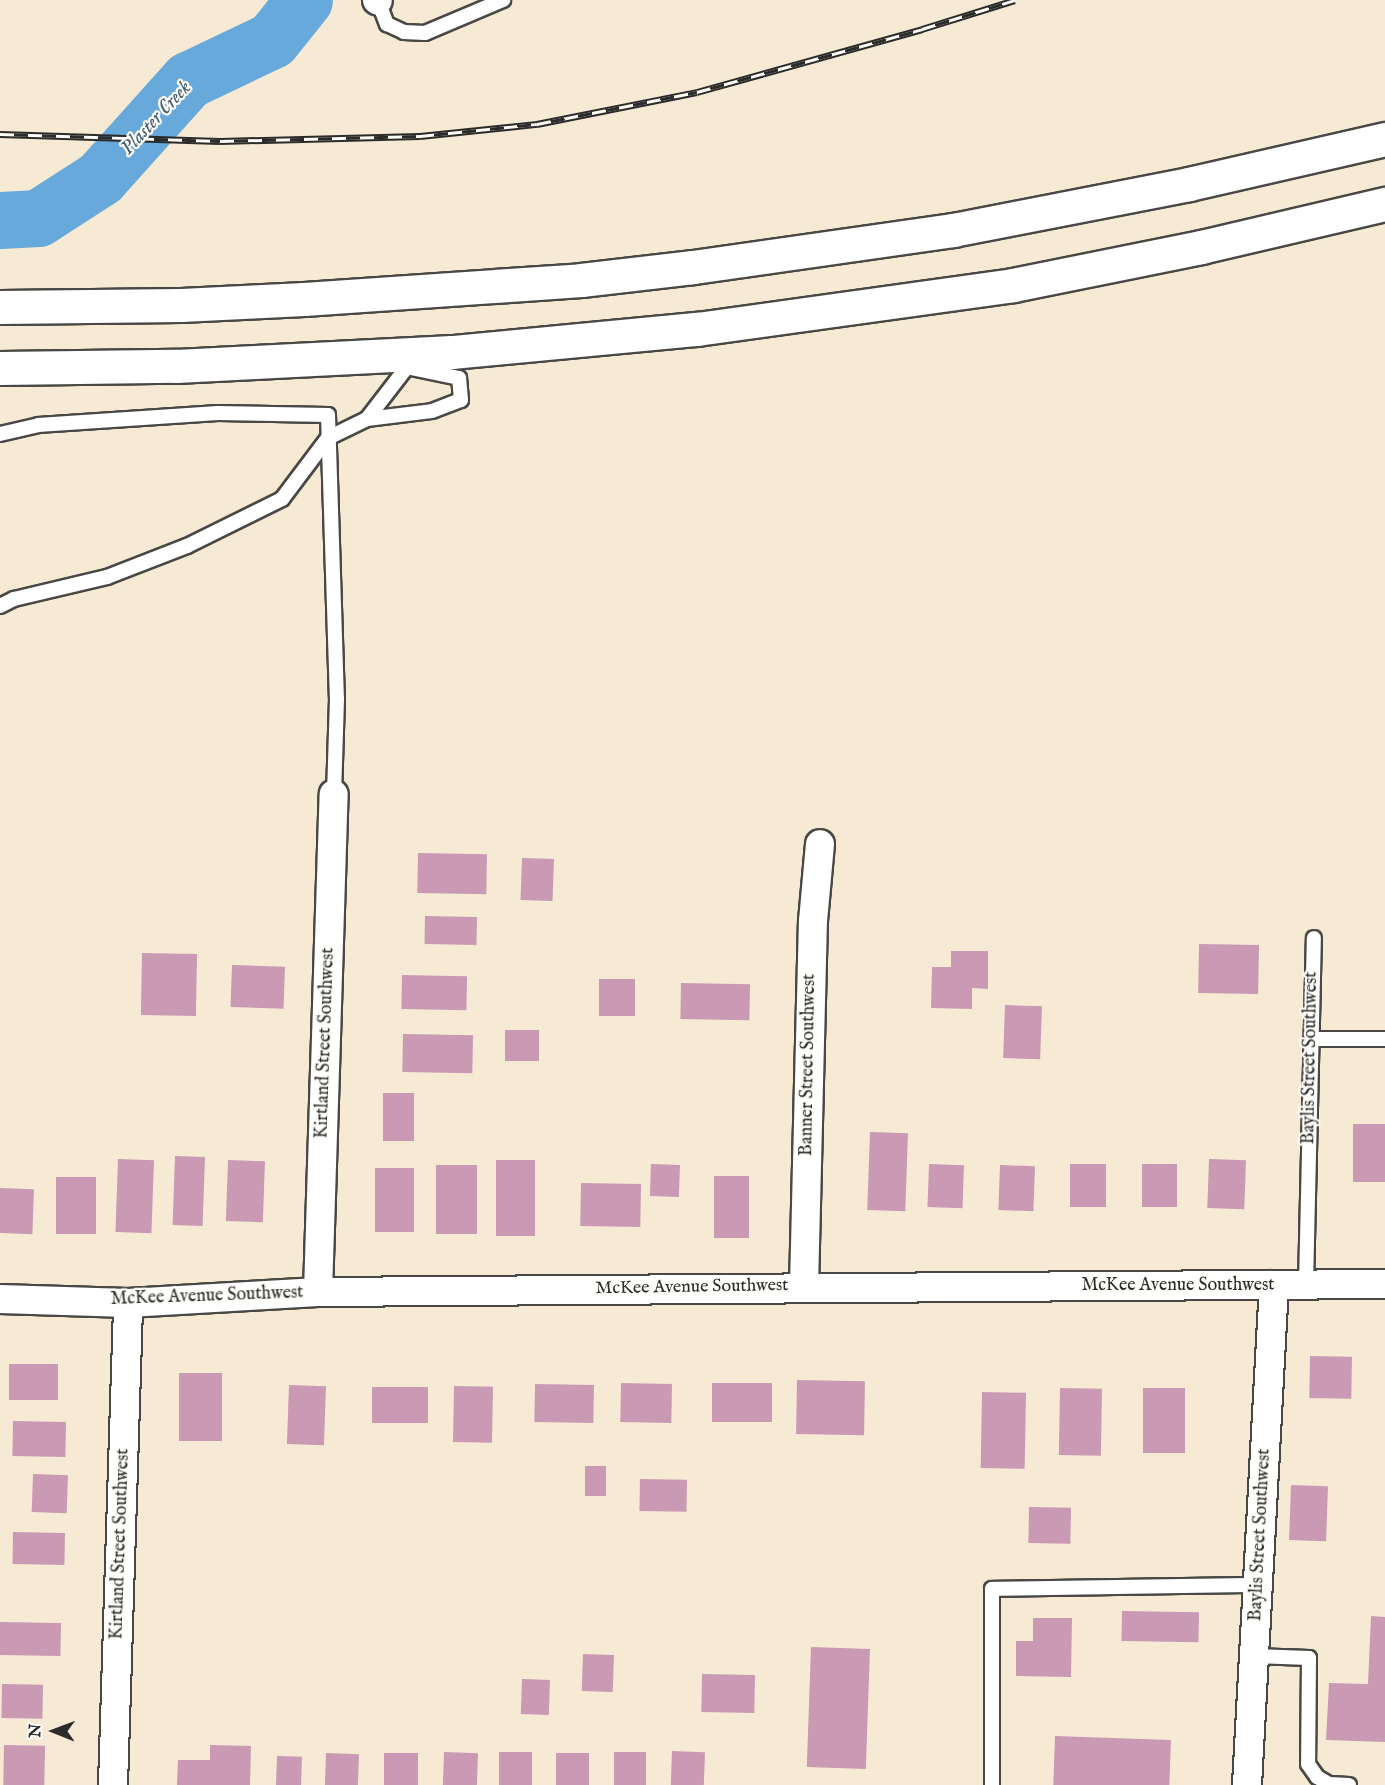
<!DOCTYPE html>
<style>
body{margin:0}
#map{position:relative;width:1385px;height:1785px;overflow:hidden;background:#f6ead5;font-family:"IM FELL English",serif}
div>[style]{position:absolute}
.river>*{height:57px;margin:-28.5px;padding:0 28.5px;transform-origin:28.5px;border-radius:28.5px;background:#67a9db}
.building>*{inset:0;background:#ca99b4;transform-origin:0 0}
.roads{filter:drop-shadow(2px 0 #494844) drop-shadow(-2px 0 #494844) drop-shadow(0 2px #494844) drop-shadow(0 -2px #494844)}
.service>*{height:14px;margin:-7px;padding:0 7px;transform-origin:7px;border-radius:7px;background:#fff}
.minor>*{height:28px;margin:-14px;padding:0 14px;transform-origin:14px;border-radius:14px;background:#fff}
.motorway>*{height:33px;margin:-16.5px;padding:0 16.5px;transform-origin:16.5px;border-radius:16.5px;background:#fff}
.rail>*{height:7px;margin-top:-3.5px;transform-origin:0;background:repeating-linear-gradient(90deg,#fdfcf7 0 14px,#2b2b2b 0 28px);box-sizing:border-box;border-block:2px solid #2b2b2b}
span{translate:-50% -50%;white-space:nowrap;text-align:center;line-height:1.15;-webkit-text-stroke:4.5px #fdfcf7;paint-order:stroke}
.street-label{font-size:18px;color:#2b2b2b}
.water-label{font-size:20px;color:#435d71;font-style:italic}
.north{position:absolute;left:24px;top:1701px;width:60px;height:60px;-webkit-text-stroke:4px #fdfcf7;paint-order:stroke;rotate:271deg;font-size:16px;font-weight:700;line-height:24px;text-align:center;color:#2b2b2b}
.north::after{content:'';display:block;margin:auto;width:21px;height:27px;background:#2b2b2b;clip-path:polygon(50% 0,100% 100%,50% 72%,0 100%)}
</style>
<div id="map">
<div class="river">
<i style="left:0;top:220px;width:38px;rotate:-3deg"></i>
<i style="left:38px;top:218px;width:74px;rotate:-32.8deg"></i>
<i style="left:100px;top:178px;width:132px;rotate:-48.1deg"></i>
<i style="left:188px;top:80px;width:93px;rotate:-25.5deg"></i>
<i style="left:272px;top:40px;width:51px;rotate:-51.3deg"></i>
</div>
<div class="building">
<i style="left:418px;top:853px;width:69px;height:40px;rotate:1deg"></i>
<i style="left:522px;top:858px;width:32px;height:42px;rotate:2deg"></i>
<i style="left:425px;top:916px;width:52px;height:28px;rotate:1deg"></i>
<i style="left:1199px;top:944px;width:60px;height:49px;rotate:1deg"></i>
<i style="clip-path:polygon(951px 951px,988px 951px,988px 989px,972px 988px,972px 1009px,931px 1008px,932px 967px,951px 967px)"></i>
<i style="left:142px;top:953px;width:55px;height:62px;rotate:1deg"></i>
<i style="left:232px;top:965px;width:53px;height:42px;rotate:2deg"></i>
<i style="left:402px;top:975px;width:65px;height:34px;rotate:1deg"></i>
<i style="left:599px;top:979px;width:36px;height:37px"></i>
<i style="left:681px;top:983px;width:69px;height:36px;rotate:1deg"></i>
<i style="left:1005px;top:1005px;width:37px;height:53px;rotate:2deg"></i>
<i style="left:505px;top:1030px;width:34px;height:31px"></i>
<i style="left:403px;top:1034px;width:70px;height:38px;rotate:1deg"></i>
<i style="left:383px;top:1093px;width:31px;height:48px"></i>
<i style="left:1353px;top:1124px;width:32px;height:58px"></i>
<i style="left:870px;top:1132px;width:38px;height:78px;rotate:2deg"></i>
<i style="left:175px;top:1156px;width:30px;height:69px;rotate:2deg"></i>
<i style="left:118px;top:1159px;width:36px;height:73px;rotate:2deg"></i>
<i style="left:1209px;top:1159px;width:37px;height:49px;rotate:2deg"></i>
<i style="left:228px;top:1160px;width:37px;height:61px;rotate:2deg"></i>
<i style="left:496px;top:1160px;width:39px;height:76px"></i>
<i style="left:651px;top:1164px;width:29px;height:32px;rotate:2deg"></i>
<i style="left:929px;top:1164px;width:35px;height:43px;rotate:2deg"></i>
<i style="left:1070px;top:1164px;width:36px;height:43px"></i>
<i style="left:1142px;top:1164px;width:35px;height:43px"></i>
<i style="left:436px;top:1165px;width:41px;height:69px"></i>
<i style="left:1000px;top:1165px;width:35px;height:45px;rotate:2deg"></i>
<i style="left:375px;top:1168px;width:39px;height:64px"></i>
<i style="left:714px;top:1176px;width:35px;height:62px"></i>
<i style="left:56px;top:1177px;width:40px;height:57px"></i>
<i style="left:581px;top:1183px;width:60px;height:43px;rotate:1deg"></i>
<i style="left:0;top:1188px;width:34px;height:45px;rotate:2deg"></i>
<i style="left:1310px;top:1356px;width:42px;height:42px;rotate:1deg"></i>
<i style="left:9px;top:1364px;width:49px;height:36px"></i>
<i style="left:179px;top:1373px;width:43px;height:68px"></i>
<i style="left:797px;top:1380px;width:68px;height:54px;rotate:1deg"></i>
<i style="left:621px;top:1383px;width:51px;height:39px;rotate:1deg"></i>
<i style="left:712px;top:1383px;width:60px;height:39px"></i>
<i style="left:535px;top:1384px;width:59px;height:38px;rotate:1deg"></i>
<i style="left:289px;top:1385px;width:37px;height:59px;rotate:2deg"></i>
<i style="left:454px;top:1386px;width:39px;height:56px;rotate:1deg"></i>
<i style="left:372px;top:1387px;width:56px;height:36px"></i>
<i style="left:1060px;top:1388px;width:42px;height:67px;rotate:1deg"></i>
<i style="left:1143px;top:1388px;width:42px;height:65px"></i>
<i style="left:982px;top:1392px;width:44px;height:76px;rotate:1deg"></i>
<i style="left:13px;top:1421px;width:53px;height:35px;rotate:1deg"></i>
<i style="left:585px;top:1466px;width:21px;height:30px"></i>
<i style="left:33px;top:1474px;width:35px;height:38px;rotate:2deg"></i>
<i style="left:640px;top:1479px;width:47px;height:32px;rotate:1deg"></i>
<i style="left:1291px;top:1485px;width:37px;height:55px;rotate:2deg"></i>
<i style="left:1029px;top:1507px;width:42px;height:36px;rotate:1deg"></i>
<i style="left:13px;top:1532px;width:52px;height:32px;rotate:1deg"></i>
<i style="left:1122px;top:1611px;width:77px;height:30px;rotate:1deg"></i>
<i style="clip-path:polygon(1371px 1616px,1385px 1617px,1385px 1742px,1326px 1740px,1329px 1683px,1368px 1684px)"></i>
<i style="clip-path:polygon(1033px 1618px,1072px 1618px,1071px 1677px,1016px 1676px,1016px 1641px,1033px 1641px)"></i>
<i style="left:0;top:1622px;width:61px;height:33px;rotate:1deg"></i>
<i style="left:811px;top:1647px;width:59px;height:120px;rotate:2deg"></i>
<i style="left:583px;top:1654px;width:31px;height:37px;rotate:2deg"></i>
<i style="left:702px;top:1674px;width:53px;height:38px;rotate:1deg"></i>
<i style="left:522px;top:1679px;width:28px;height:35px;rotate:2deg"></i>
<i style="left:2px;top:1684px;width:41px;height:34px;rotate:1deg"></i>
<i style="left:1055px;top:1736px;width:116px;height:49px;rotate:2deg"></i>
<i style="left:4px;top:1745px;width:41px;height:40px;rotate:1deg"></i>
<i style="clip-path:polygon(210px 1745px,251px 1746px,250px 1785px,177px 1785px,178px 1760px,210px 1760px)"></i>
<i style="left:672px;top:1751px;width:33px;height:34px;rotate:2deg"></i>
<i style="left:444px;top:1752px;width:34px;height:33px;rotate:2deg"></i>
<i style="left:499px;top:1752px;width:33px;height:33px"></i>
<i style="left:614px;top:1752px;width:32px;height:33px"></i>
<i style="left:326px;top:1753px;width:33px;height:32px;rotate:2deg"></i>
<i style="left:384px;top:1753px;width:34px;height:32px"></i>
<i style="left:556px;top:1753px;width:33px;height:32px"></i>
<i style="left:277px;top:1756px;width:25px;height:29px;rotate:2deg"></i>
</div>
<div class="roads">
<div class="service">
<i style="left:378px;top:1px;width:25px;rotate:69deg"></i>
<i style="left:387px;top:24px;width:19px;rotate:25deg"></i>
<i style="left:404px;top:32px;width:21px;rotate:3deg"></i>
<i style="left:425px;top:33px;width:85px;rotate:-22.9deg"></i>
<i style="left:0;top:434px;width:39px;rotate:-13deg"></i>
<i style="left:38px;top:425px;width:180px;rotate:-3.8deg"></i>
<i style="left:218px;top:413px;width:110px;rotate:1deg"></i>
<i style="left:328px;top:415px;width:284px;rotate:88.2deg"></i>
<i style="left:337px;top:699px;width:95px;rotate:91.8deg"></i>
<i style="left:0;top:606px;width:16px;rotate:-27deg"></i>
<i style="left:14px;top:599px;width:96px;rotate:-13.3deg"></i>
<i style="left:107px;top:577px;width:86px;rotate:-21.2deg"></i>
<i style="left:187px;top:546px;width:106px;rotate:-26.3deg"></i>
<i style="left:282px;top:499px;width:76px;rotate:-53deg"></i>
<i style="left:328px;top:438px;width:43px;rotate:-26deg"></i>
<i style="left:367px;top:419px;width:65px;rotate:-7deg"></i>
<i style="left:432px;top:411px;width:31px;rotate:-21deg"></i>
<i style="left:461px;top:400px;width:22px;rotate:-95deg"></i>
<i style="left:459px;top:378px;width:53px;rotate:-168.1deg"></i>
<i style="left:407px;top:367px;width:66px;rotate:127.6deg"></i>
<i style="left:1312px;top:1039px;width:73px"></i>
<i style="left:1306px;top:1285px;width:347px;rotate:-88.7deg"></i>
<i style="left:1254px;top:1656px;width:55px;rotate:2.1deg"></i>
<i style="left:1309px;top:1658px;width:106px;rotate:90.5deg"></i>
<i style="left:1308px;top:1764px;width:16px;rotate:55deg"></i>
<i style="left:1317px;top:1777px;width:14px;rotate:30deg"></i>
<i style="left:1329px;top:1784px;width:20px;rotate:3deg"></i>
<i style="left:992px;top:1785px;width:196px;rotate:-90deg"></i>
<i style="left:992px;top:1589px;width:266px;rotate:-0.9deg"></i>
</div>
<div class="minor">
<i style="left:377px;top:0;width:1px;rotate:45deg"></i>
<i style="left:804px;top:1287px;width:366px;rotate:-88.6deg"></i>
<i style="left:813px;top:921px;width:77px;rotate:-84.8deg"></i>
<i style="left:318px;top:1292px;width:498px;rotate:-88.2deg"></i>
<i style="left:0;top:1299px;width:128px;rotate:1.8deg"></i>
<i style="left:128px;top:1303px;width:190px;rotate:-3.3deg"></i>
<i style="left:318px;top:1292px;width:1067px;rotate:-0.43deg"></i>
<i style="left:113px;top:1785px;width:482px;rotate:-88.2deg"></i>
<i style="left:1247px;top:1785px;width:501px;rotate:-86.91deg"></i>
</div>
<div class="motorway">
<i style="left:0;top:307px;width:181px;rotate:-0.6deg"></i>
<i style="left:181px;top:305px;width:123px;rotate:-2.8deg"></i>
<i style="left:304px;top:299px;width:278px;rotate:-3.9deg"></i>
<i style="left:581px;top:280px;width:113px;rotate:-6.6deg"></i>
<i style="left:693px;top:267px;width:263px;rotate:-8.1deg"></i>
<i style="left:953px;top:230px;width:240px;rotate:-11deg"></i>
<i style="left:1189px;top:184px;width:201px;rotate:-12.9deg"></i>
<i style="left:0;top:368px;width:176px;rotate:-0.7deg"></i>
<i style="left:176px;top:366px;width:276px;rotate:-2.9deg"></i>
<i style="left:452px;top:352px;width:246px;rotate:-5.4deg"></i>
<i style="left:697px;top:329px;width:319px;rotate:-7.9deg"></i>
<i style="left:1013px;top:285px;width:192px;rotate:-11.4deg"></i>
<i style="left:1201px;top:247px;width:189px;rotate:-13.2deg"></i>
</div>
</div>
<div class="rail">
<i style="left:0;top:134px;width:220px;rotate:1.8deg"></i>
<i style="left:220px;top:141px;width:200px;rotate:-1.4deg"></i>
<i style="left:420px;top:136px;width:118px;rotate:-5.9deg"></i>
<i style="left:537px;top:124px;width:163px;rotate:-11.3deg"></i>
<i style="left:697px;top:92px;width:234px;rotate:-15.6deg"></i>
<i style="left:922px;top:29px;width:97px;rotate:-17.3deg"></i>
</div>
<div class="street-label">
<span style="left:326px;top:1043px;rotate:-88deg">Kirtland Street Southwest</span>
<span style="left:1311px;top:1058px;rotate:-89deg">Baylis Street Southwest</span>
<span style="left:809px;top:1065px;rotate:-89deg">Banner Street Southwest</span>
<span style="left:1178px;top:1286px">McKee Avenue Southwest</span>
<span style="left:692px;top:1288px;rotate:-1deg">McKee Avenue Southwest</span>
<span style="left:207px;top:1297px;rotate:-2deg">McKee Avenue Southwest</span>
<span style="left:1261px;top:1535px;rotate:-87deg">Baylis Street Southwest</span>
<span style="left:121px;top:1544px;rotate:-88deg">Kirtland Street Southwest</span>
</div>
<div class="water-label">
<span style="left:156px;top:118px;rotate:-47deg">Plaster Creek</span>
</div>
<div class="north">N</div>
</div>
